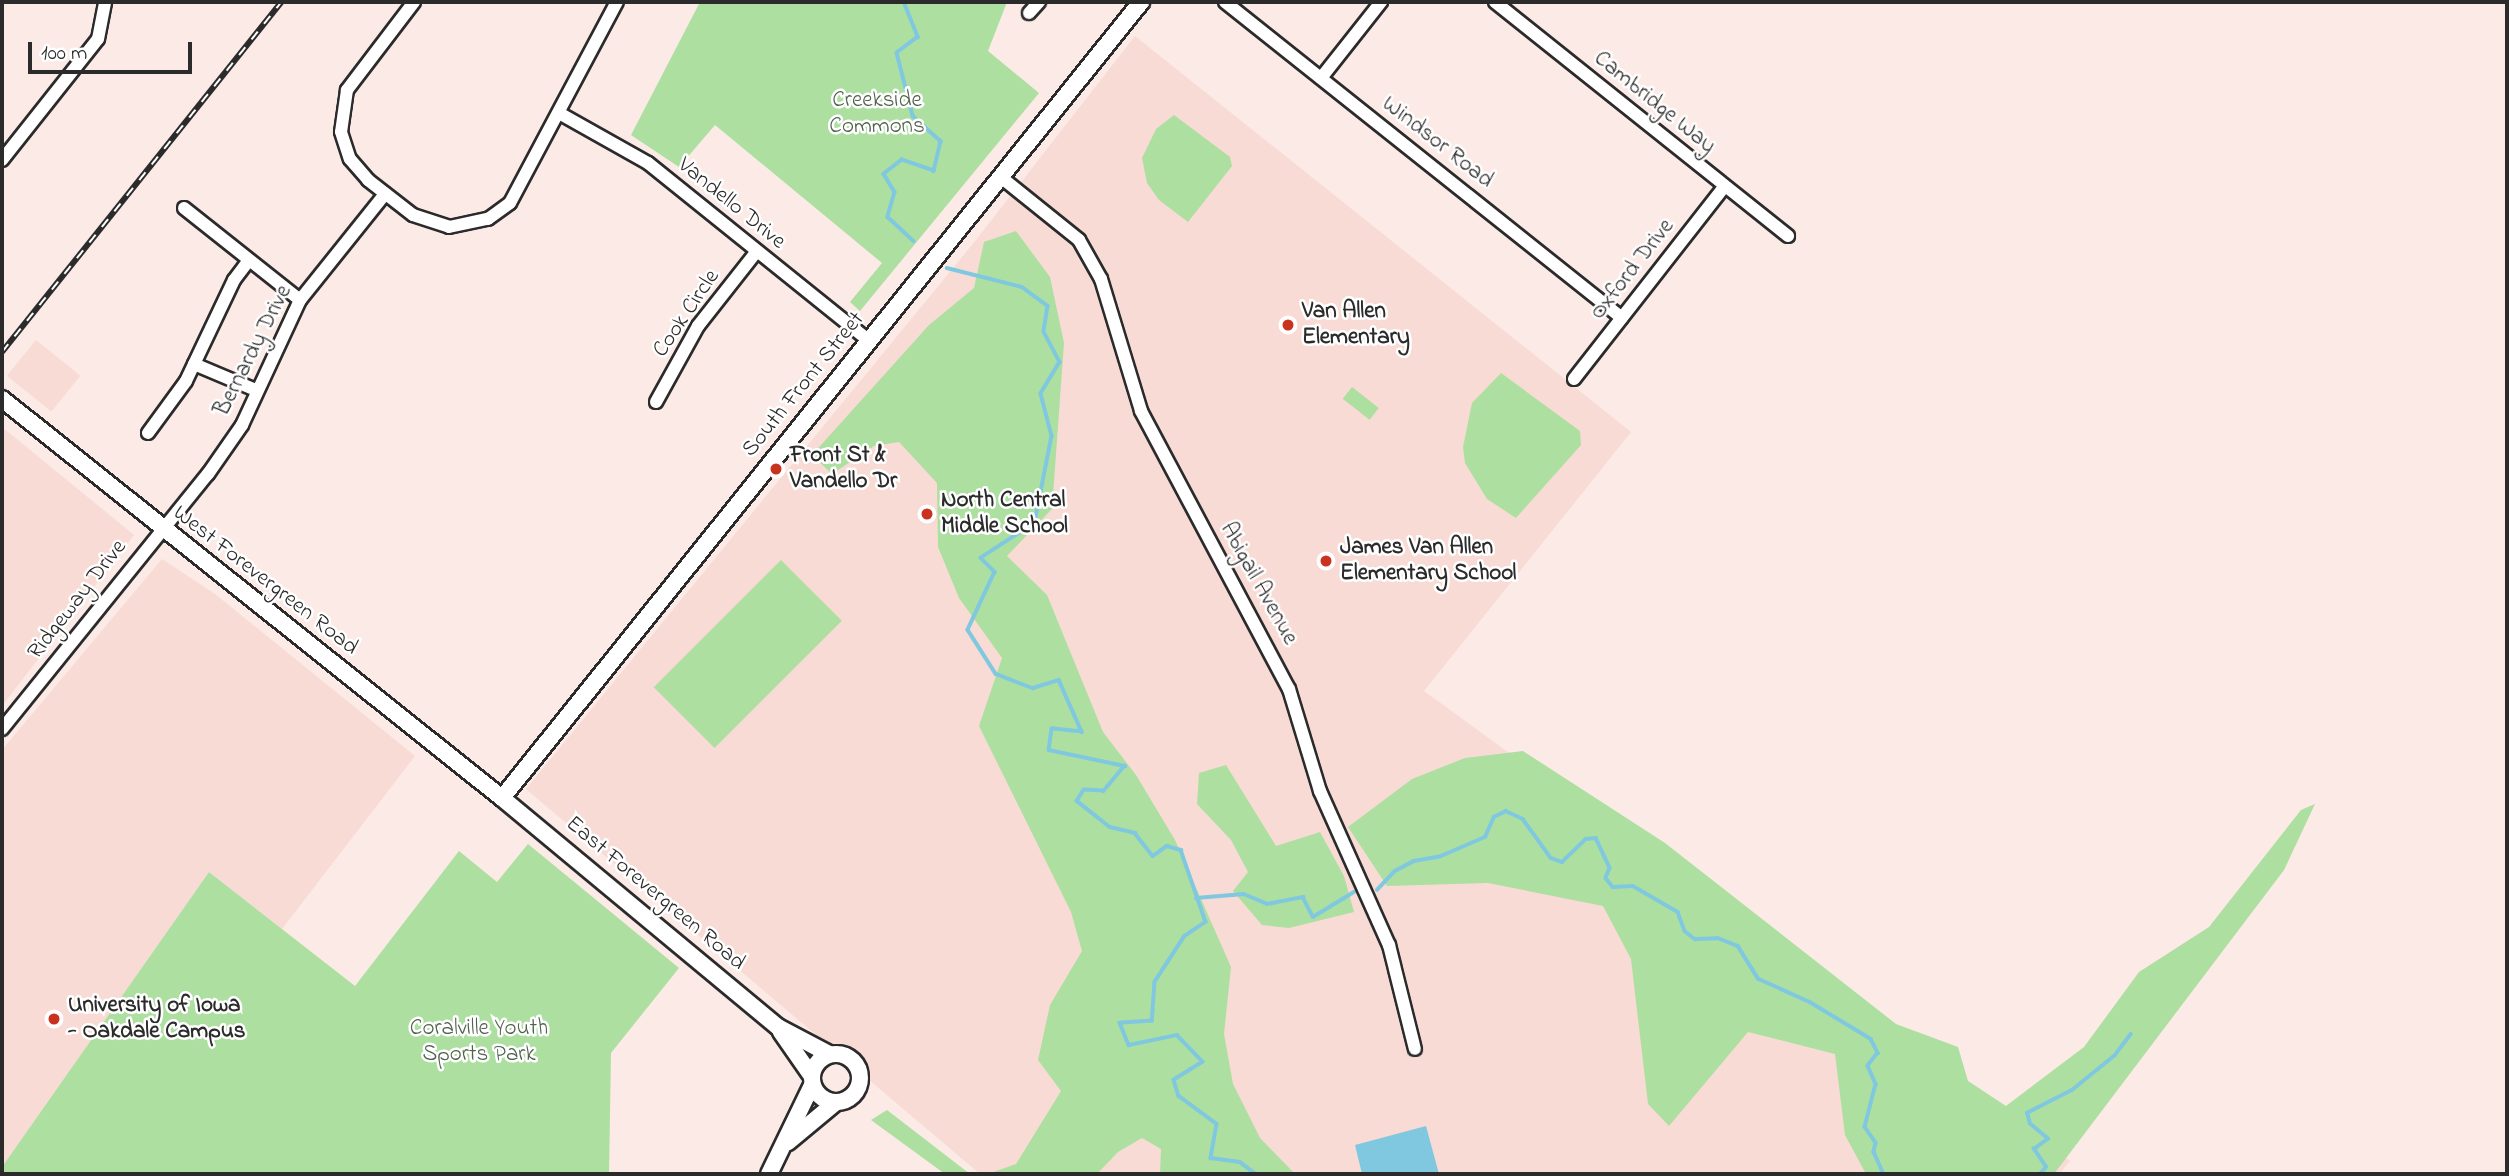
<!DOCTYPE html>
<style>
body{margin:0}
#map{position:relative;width:2509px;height:1176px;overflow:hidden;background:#fbeae6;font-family:"Indie Flower",sans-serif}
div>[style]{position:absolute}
.built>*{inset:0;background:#f8dbd4;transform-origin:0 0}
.green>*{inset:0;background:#addfa0;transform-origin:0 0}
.water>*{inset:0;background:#80c8e0}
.stream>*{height:3.5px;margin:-1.75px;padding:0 1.75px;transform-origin:1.75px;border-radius:1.75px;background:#80c8e0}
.roads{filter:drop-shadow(2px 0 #2b2b2b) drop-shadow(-2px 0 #2b2b2b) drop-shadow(0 2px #2b2b2b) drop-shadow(0 -2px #2b2b2b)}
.minor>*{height:12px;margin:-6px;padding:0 6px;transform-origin:6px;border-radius:6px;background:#fff}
.tertiary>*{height:16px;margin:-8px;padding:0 8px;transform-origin:8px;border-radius:8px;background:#fff}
.tertiary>.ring{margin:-8px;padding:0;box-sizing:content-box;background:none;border:16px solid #fff;border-radius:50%}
.rail>*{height:6px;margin-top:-3px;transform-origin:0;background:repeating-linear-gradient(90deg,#fff 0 10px,#2b2b2b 0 20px);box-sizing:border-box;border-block:2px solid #2b2b2b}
.dots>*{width:19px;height:19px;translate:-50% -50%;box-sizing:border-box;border:4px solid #fff;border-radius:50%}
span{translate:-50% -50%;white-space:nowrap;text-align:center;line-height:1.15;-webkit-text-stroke:5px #fff;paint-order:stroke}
.park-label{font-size:23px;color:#52614e}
.street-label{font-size:23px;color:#2b2b2b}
.poi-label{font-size:23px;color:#2b2b2b;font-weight:700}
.left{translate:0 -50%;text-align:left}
.frame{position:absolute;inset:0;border:4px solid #2b2b2b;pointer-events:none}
.scale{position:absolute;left:28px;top:42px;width:164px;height:32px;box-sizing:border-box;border:4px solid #2b2b2b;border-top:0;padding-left:9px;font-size:21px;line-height:24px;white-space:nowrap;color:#2b2b2b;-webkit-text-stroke:5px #fff;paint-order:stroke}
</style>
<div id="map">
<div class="built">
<i style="clip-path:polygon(1135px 36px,1631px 432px,1424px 691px,2070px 1161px,2059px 1174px,980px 1174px,526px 789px,976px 240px)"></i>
<i style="left:36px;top:340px;width:57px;height:46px;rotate:39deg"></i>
<i style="clip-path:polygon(2px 427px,134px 535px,2px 706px)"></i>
<i style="clip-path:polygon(162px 559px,215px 594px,415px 756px,282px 929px,209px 872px,2px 1167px,2px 750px)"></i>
</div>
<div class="green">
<i style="clip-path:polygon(700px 2px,1007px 2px,988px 51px,1039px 93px,860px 311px,850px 302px,882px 263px,715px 125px,679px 167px,631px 135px)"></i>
<i style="clip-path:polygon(1174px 115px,1230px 157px,1232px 166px,1188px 222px,1159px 200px,1147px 183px,1142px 158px,1156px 129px)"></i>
<i style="clip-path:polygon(1016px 231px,1050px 277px,1064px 343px,1052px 509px,1007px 556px,1047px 595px,1103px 732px,1136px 775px,1175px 840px,1231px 967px,1224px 1034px,1233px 1084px,1260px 1138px,1295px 1174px,1160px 1174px,1161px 1149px,1142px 1138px,1118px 1152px,1097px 1174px,988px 1174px,1016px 1164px,1061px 1091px,1038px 1060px,1050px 1005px,1082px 951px,1071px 912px,979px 726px,1002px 658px,959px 598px,938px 547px,937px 483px,899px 442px,874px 446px,832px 474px,812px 455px,929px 325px,974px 288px,984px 242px)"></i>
<i style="clip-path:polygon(1501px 373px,1580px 431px,1581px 445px,1516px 518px,1487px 499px,1465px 463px,1463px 447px,1472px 403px)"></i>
<i style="left:1352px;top:387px;width:34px;height:15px;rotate:38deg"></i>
<i style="left:781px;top:560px;width:86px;height:180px;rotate:45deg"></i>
<i style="clip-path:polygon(1523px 751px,1665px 843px,1896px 1024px,1958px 1047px,1968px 1081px,2006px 1106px,2084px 1047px,2139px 972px,2209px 927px,2301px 810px,2315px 804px,2284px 870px,2054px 1174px,1866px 1174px,1845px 1135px,1835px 1054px,1748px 1032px,1669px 1126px,1648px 1104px,1631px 959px,1603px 906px,1488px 883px,1387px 886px,1348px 827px,1412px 779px,1465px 758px)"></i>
<i style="clip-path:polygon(1226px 765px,1276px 846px,1320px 832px,1344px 876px,1354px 912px,1289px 928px,1262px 925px,1233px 891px,1248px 872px,1231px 840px,1197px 804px,1199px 773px)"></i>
<i style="clip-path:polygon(528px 844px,679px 968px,611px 1053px,609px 1174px,2px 1174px,2px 1167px,209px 872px,355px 986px,459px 851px,497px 882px)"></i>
<i style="clip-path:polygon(887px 1110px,970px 1174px,945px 1174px,871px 1120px)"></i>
</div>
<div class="water">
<i style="clip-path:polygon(1426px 1126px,1439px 1174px,1362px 1174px,1355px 1145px)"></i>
</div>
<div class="stream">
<i style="left:904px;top:2px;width:38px;rotate:68deg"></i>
<i style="left:918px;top:37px;width:26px;rotate:143deg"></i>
<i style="left:897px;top:53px;width:65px;rotate:75.7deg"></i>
<i style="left:913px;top:116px;width:38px;rotate:42deg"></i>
<i style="left:941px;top:141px;width:31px;rotate:103deg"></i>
<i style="left:934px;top:171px;width:34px;rotate:-161deg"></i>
<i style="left:902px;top:160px;width:23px;rotate:142deg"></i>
<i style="left:884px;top:174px;width:21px;rotate:59deg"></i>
<i style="left:895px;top:192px;width:26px;rotate:106deg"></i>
<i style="left:888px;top:217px;width:35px;rotate:43deg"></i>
<i style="left:947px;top:268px;width:77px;rotate:14.2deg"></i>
<i style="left:1022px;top:287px;width:32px;rotate:36deg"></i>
<i style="left:1048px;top:306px;width:26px;rotate:99deg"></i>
<i style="left:1044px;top:332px;width:34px;rotate:62deg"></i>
<i style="left:1060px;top:362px;width:37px;rotate:121deg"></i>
<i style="left:1041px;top:394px;width:43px;rotate:75.3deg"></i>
<i style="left:1052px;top:436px;width:89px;rotate:101.1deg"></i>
<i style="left:1035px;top:523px;width:64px;rotate:147.1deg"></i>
<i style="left:981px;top:558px;width:20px;rotate:45deg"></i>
<i style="left:995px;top:572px;width:64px;rotate:115deg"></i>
<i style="left:968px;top:630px;width:52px;rotate:57.5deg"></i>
<i style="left:996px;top:674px;width:40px;rotate:21deg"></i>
<i style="left:1033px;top:688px;width:27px;rotate:-17deg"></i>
<i style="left:1059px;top:680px;width:57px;rotate:66.1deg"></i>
<i style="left:1082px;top:732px;width:30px;rotate:-174deg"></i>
<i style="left:1052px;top:729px;width:21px;rotate:98deg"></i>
<i style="left:1049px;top:750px;width:78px;rotate:11.9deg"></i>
<i style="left:1125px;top:766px;width:33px;rotate:130deg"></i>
<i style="left:1104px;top:791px;width:20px;rotate:-177deg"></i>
<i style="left:1084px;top:790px;width:13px;rotate:122deg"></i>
<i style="left:1077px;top:801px;width:42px;rotate:38.2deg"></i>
<i style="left:1110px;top:827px;width:26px;rotate:13deg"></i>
<i style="left:1135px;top:833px;width:29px;rotate:52deg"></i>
<i style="left:1153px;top:856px;width:17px;rotate:-36deg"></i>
<i style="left:1167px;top:846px;width:15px;rotate:16deg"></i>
<i style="left:1181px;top:850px;width:76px;rotate:70.9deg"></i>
<i style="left:1206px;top:922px;width:25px;rotate:146deg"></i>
<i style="left:1185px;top:936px;width:55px;rotate:123.1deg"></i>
<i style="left:1155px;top:982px;width:39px;rotate:94deg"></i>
<i style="left:1152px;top:1021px;width:32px;rotate:176deg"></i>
<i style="left:1120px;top:1023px;width:24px;rotate:68deg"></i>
<i style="left:1129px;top:1045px;width:49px;rotate:-11.8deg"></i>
<i style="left:1177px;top:1035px;width:37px;rotate:46deg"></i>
<i style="left:1203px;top:1062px;width:34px;rotate:148deg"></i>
<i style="left:1174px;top:1080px;width:17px;rotate:73deg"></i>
<i style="left:1179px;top:1096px;width:47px;rotate:36.4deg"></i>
<i style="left:1217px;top:1124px;width:35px;rotate:100deg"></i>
<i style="left:1211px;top:1158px;width:29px;rotate:8deg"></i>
<i style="left:1240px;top:1162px;width:20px;rotate:37deg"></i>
<i style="left:1377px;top:890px;width:26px;rotate:-47deg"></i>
<i style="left:1395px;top:871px;width:21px;rotate:-28deg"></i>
<i style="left:1414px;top:861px;width:27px;rotate:-10deg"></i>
<i style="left:1441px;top:856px;width:48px;rotate:-23.4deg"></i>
<i style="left:1485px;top:837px;width:22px;rotate:-66deg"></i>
<i style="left:1494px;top:817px;width:13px;rotate:-27deg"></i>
<i style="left:1506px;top:811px;width:19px;rotate:25deg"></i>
<i style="left:1523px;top:819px;width:48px;rotate:54.3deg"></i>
<i style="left:1551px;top:858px;width:12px;rotate:20deg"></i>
<i style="left:1562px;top:862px;width:33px;rotate:-44deg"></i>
<i style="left:1586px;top:839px;width:10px;rotate:-6deg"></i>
<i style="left:1596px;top:838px;width:33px;rotate:65deg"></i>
<i style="left:1610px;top:868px;width:11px;rotate:112deg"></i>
<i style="left:1606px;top:878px;width:11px;rotate:52deg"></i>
<i style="left:1613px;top:887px;width:20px;rotate:-3deg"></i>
<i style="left:1633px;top:886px;width:52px;rotate:30deg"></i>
<i style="left:1678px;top:912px;width:20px;rotate:70deg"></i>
<i style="left:1685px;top:931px;width:13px;rotate:39deg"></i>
<i style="left:1695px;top:939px;width:23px;rotate:-2deg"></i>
<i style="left:1718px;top:938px;width:22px;rotate:22deg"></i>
<i style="left:1738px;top:946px;width:39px;rotate:58deg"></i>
<i style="left:1759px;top:979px;width:56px;rotate:24.3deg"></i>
<i style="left:1810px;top:1002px;width:71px;rotate:31.2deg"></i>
<i style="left:1871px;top:1039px;width:16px;rotate:63deg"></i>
<i style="left:1878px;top:1053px;width:16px;rotate:128deg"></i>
<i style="left:1868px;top:1066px;width:20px;rotate:66deg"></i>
<i style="left:1876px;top:1084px;width:44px;rotate:104.3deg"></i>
<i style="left:1865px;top:1127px;width:19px;rotate:55deg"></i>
<i style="left:1876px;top:1143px;width:9px;rotate:103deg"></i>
<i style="left:1874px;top:1152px;width:24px;rotate:66deg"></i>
<i style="left:1196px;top:898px;width:48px;rotate:-4.8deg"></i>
<i style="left:1244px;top:894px;width:25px;rotate:23deg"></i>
<i style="left:1267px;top:904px;width:37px;rotate:-11deg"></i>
<i style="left:1303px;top:897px;width:22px;rotate:63deg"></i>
<i style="left:1313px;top:917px;width:48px;rotate:-31.4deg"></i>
<i style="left:2040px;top:1174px;width:9px;rotate:-49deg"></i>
<i style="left:2046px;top:1167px;width:22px;rotate:-124deg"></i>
<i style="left:2034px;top:1149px;width:17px;rotate:-36deg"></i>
<i style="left:2048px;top:1139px;width:23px;rotate:-140deg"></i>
<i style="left:2030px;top:1124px;width:11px;rotate:-105deg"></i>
<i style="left:2027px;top:1113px;width:51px;rotate:-27.1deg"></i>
<i style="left:2072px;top:1090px;width:55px;rotate:-39.1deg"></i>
<i style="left:2115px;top:1055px;width:26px;rotate:-53deg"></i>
</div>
<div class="roads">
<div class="minor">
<i style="left:414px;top:2px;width:111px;rotate:127.3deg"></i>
<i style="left:347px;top:90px;width:42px;rotate:98.1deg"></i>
<i style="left:341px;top:132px;width:28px;rotate:72deg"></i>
<i style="left:350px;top:159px;width:28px;rotate:49deg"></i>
<i style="left:368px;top:180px;width:57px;rotate:37.9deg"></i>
<i style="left:413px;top:215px;width:38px;rotate:18deg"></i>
<i style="left:449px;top:227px;width:40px;rotate:-12deg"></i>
<i style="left:488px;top:219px;width:27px;rotate:-36deg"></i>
<i style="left:510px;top:203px;width:228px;rotate:-62deg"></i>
<i style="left:1225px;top:2px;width:507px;rotate:38.52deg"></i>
<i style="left:1495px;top:2px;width:375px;rotate:38.6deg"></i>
<i style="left:1029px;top:13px;width:15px;rotate:-48deg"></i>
<i style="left:1321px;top:78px;width:97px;rotate:-51.7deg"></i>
<i style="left:559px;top:113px;width:102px;rotate:29.3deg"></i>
<i style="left:648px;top:163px;width:282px;rotate:38.8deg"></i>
<i style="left:2px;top:160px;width:154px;rotate:-51.6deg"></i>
<i style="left:98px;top:39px;width:38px;rotate:-79deg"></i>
<i style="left:1002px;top:178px;width:99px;rotate:38.8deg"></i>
<i style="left:1079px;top:240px;width:45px;rotate:60.6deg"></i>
<i style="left:1101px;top:279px;width:138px;rotate:73.1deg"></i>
<i style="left:1141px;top:411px;width:315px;rotate:62deg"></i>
<i style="left:1289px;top:689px;width:107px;rotate:73.1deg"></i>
<i style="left:1320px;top:791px;width:169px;rotate:65.9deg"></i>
<i style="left:1389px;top:945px;width:107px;rotate:76deg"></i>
<i style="left:184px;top:208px;width:148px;rotate:38.4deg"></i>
<i style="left:194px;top:364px;width:67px;rotate:22.8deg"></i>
<i style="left:1574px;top:379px;width:245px;rotate:-52deg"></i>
<i style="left:656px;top:402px;width:87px;rotate:-61.1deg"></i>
<i style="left:698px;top:326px;width:95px;rotate:-51.8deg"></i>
<i style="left:148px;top:433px;width:64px;rotate:-53.8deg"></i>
<i style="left:186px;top:381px;width:112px;rotate:-64.6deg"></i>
<i style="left:234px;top:280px;width:25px;rotate:-53deg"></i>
<i style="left:2px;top:729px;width:328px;rotate:-51.1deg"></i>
<i style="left:208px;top:474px;width:60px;rotate:-55.2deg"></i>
<i style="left:242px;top:425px;width:138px;rotate:-65.1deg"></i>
<i style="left:300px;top:300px;width:136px;rotate:-51.3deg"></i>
</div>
<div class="tertiary">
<i style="left:2px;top:399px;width:640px;rotate:38.59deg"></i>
<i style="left:502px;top:798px;width:359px;rotate:39.7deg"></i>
<i style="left:778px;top:1027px;width:58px;rotate:27.9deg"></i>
<i style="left:502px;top:798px;width:1021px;rotate:-51.24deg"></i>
<i style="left:781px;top:1032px;width:52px;rotate:55.1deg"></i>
<i class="ring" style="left:812px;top:1054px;width:32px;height:32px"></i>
<i style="left:788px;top:1142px;width:61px;rotate:-39.7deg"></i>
<i style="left:769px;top:1174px;width:99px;rotate:-64.2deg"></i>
</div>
</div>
<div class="rail">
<i style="left:2px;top:352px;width:448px;rotate:-51.4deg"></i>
</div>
<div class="dots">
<i style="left:1288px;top:325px;background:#c8321e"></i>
<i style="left:776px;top:469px;background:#c8321e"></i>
<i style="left:927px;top:514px;background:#c8321e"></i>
<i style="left:1326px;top:561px;background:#c8321e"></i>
<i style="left:54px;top:1019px;background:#c8321e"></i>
</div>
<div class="park-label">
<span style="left:877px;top:114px">Creekside<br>Commons</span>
<span style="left:479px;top:1042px">Coralville Youth<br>Sports Park</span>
</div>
<div class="street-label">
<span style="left:1654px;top:103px;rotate:39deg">Cambridge Way</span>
<span style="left:1437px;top:143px;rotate:38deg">Windsor Road</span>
<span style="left:731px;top:204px;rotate:39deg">Vandello Drive</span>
<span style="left:1633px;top:270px;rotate:-52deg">Oxford Drive</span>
<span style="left:687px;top:314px;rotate:-56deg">Cook Circle</span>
<span style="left:254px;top:351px;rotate:-63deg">Bernardy Drive</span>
<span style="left:804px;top:385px;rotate:-51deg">South Front Street</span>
<span style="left:265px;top:581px;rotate:38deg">West Forevergreen Road</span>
<span style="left:1258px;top:584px;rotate:61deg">Abigail Avenue</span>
<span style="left:78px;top:600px;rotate:-52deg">Ridgeway Drive</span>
<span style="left:655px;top:894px;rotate:40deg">East Forevergreen Road</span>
</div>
<div class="poi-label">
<span class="left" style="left:1302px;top:325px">Van Allen<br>Elementary</span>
<span class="left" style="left:790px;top:469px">Front St &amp;<br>Vandello Dr</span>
<span class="left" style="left:941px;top:514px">North Central<br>Middle School</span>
<span class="left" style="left:1340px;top:561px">James Van Allen<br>Elementary School</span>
<span class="left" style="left:68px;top:1019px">University of Iowa<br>- Oakdale Campus</span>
</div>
<div class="frame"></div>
<div class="scale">100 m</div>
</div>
